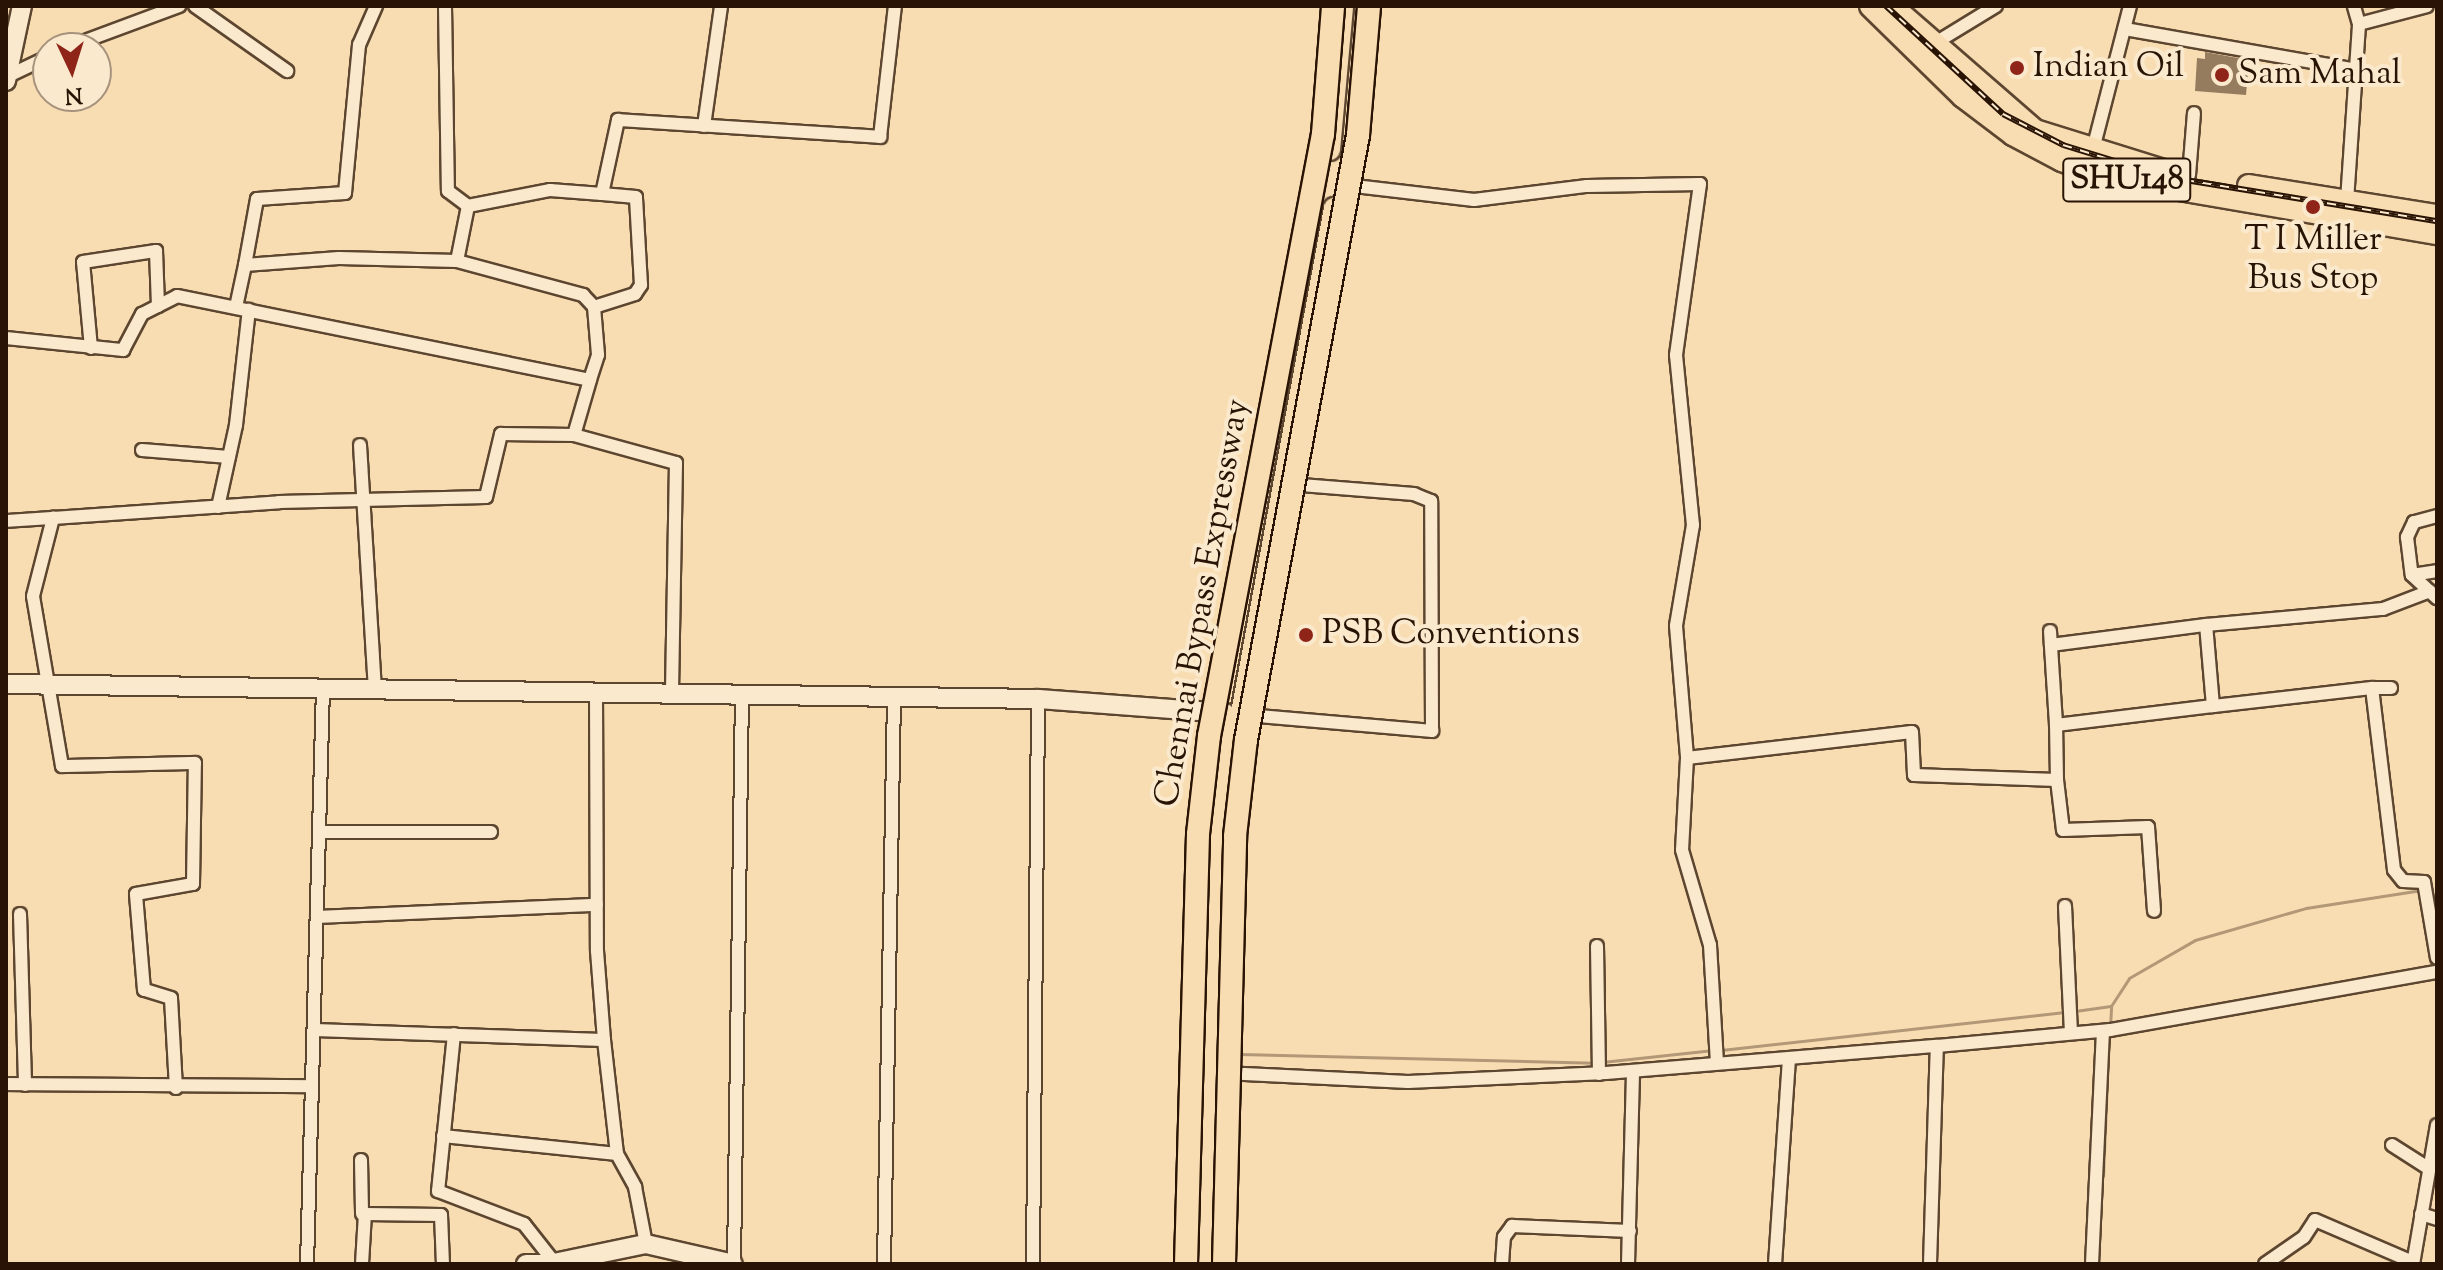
<!DOCTYPE html>
<style>
body{margin:0}
#map{position:relative;width:2443px;height:1270px;overflow:hidden;background:#f9ddb2;font-family:"Sorts Mill Goudy",serif}
div>[style]{position:absolute}
.stream>*{height:3px;margin:-1.5px;padding:0 1.5px;transform-origin:1.5px;border-radius:1.5px;background:#b29877}
.building>*{inset:0;background:#957c5e}
.roads{filter:drop-shadow(2px 0 #5d4630) drop-shadow(-2px 0 #5d4630) drop-shadow(0 2px #5d4630) drop-shadow(0 -2px #5d4630)}
.street>*{height:12px;margin:-6px;padding:0 6px;transform-origin:6px;border-radius:6px;background:#fbe9cd}
.secondary>*{height:18px;margin:-9px;padding:0 9px;transform-origin:9px;border-radius:9px;background:#fbe9cd}
.primary>*{height:20px;margin:-10px;padding:0 10px;transform-origin:10px;border-radius:10px;background:#f9ddb2}
.highway>*{height:22px;margin:-11px;padding:0 11px;transform-origin:11px;border-radius:11px;background:#f9ddb2}
.rail>*{height:6px;margin-top:-3px;transform-origin:0;background:repeating-linear-gradient(90deg,#fbe9cd 0 9px,#291304 0 18px);box-sizing:border-box;border-block:2px solid #291304}
.bridges{filter:drop-shadow(2px 0 #291304) drop-shadow(-2px 0 #291304) drop-shadow(0 2px #291304) drop-shadow(0 -2px #291304)}
.highway-bridge>*{height:22px;margin:-11px;padding:0 11px;transform-origin:11px;border-radius:11px;background:#f9ddb2}
.dots>*{width:22px;height:22px;translate:-50% -50%;box-sizing:border-box;border:4px solid #fbe9cd;border-radius:50%}
span{translate:-50% -50%;white-space:nowrap;text-align:center;line-height:1.15;-webkit-text-stroke:8px #fbe9cd;paint-order:stroke}
.shield-label span{padding:2px 6px;background:#fbe9cd;border:2px solid;border-radius:6px;-webkit-text-stroke-width:0}
.shield-label{font-size:32px;color:#291304;font-weight:700}
.poi-label{font-size:34px;color:#291304}
.left{translate:0 -50%;text-align:left}
.street-label{font-size:34px;color:#291304}
.frame{position:absolute;inset:0;border:8px solid #291304;pointer-events:none}
.north{position:absolute;left:32px;top:32px;width:80px;height:80px;box-sizing:border-box;background:#fbe9cd;border:2px solid #a7937d;border-radius:50%;rotate:176deg;font-size:22px;font-weight:700;line-height:32px;text-align:center;color:#291304}
.north::after{content:'';display:block;margin:auto;width:28px;height:36px;background:#8f2418;clip-path:polygon(50% 0,100% 100%,50% 72%,0 100%)}
</style>
<div id="map">
<div class="stream">
<i style="left:2075px;top:1011px;width:36px;rotate:-8deg"></i>
<i style="left:2110px;top:1028px;width:22px;rotate:-87deg"></i>
<i style="left:2111px;top:1006px;width:33px;rotate:-57deg"></i>
<i style="left:2129px;top:978px;width:76px;rotate:-29.9deg"></i>
<i style="left:2195px;top:940px;width:116px;rotate:-16.1deg"></i>
<i style="left:2306px;top:908px;width:117px;rotate:-8.8deg"></i>
<i style="left:1721px;top:1050px;width:348px;rotate:-6.3deg"></i>
<i style="left:1238px;top:1054px;width:356px;rotate:1.4deg"></i>
<i style="left:1602px;top:1062px;width:112px;rotate:-6.2deg"></i>
<i style="left:2103px;top:1176px;width:141px;rotate:-87.6deg"></i>
</div>
<div class="building">
<i style="clip-path:polygon(2205px 52px,2249px 60px,2246px 95px,2195px 91px,2197px 58px,2205px 59px)"></i>
</div>
<div class="roads">
<div class="street">
<i style="left:195px;top:6px;width:113px;rotate:35.2deg"></i>
<i style="left:445px;top:6px;width:185px;rotate:89.1deg"></i>
<i style="left:448px;top:191px;width:25px;rotate:37deg"></i>
<i style="left:468px;top:206px;width:56px;rotate:101.3deg"></i>
<i style="left:2359px;top:24px;width:70px;rotate:-14.8deg"></i>
<i style="left:2125px;top:29px;width:231px;rotate:10deg"></i>
<i style="left:1932px;top:45px;width:75px;rotate:-31.4deg"></i>
<i style="left:66px;top:48px;width:121px;rotate:-20.4deg"></i>
<i style="left:6px;top:77px;width:47px;rotate:-25.5deg"></i>
<i style="left:704px;top:126px;width:121px;rotate:-81.9deg"></i>
<i style="left:2092px;top:153px;width:152px;rotate:-75.5deg"></i>
<i style="left:2189px;top:175px;width:62px;rotate:-85.4deg"></i>
<i style="left:1346px;top:185px;width:129px;rotate:6.7deg"></i>
<i style="left:1474px;top:200px;width:114px;rotate:-7.1deg"></i>
<i style="left:1587px;top:186px;width:113px;rotate:-1deg"></i>
<i style="left:1700px;top:184px;width:173px;rotate:98deg"></i>
<i style="left:1676px;top:355px;width:171px;rotate:84.3deg"></i>
<i style="left:1693px;top:525px;width:102px;rotate:99.6deg"></i>
<i style="left:1676px;top:626px;width:132px;rotate:85.2deg"></i>
<i style="left:1687px;top:758px;width:92px;rotate:93.1deg"></i>
<i style="left:1682px;top:850px;width:99px;rotate:73.6deg"></i>
<i style="left:1710px;top:945px;width:118px;rotate:86.6deg"></i>
<i style="left:2347px;top:201px;width:177px;rotate:-86.1deg"></i>
<i style="left:2359px;top:24px;width:19px;rotate:-106deg"></i>
<i style="left:468px;top:206px;width:84px;rotate:-11deg"></i>
<i style="left:550px;top:190px;width:52px;rotate:4.4deg"></i>
<i style="left:245px;top:265px;width:67px;rotate:-79.7deg"></i>
<i style="left:257px;top:199px;width:88px;rotate:-3.9deg"></i>
<i style="left:345px;top:193px;width:149px;rotate:-84.6deg"></i>
<i style="left:359px;top:45px;width:43px;rotate:-66.4deg"></i>
<i style="left:236px;top:307px;width:43px;rotate:-77.9deg"></i>
<i style="left:245px;top:265px;width:94px;rotate:-4.3deg"></i>
<i style="left:339px;top:258px;width:118px;rotate:1.5deg"></i>
<i style="left:457px;top:261px;width:131px;rotate:15.1deg"></i>
<i style="left:583px;top:295px;width:16px;rotate:47deg"></i>
<i style="left:594px;top:307px;width:48px;rotate:85.2deg"></i>
<i style="left:598px;top:355px;width:26px;rotate:108deg"></i>
<i style="left:594px;top:307px;width:43px;rotate:-17.6deg"></i>
<i style="left:635px;top:294px;width:11px;rotate:-56deg"></i>
<i style="left:641px;top:285px;width:88px;rotate:-93.3deg"></i>
<i style="left:636px;top:197px;width:34px;rotate:-175deg"></i>
<i style="left:602px;top:194px;width:76px;rotate:-77.8deg"></i>
<i style="left:618px;top:120px;width:263px;rotate:3.7deg"></i>
<i style="left:880px;top:137px;width:132px;rotate:-83.5deg"></i>
<i style="left:6px;top:338px;width:118px;rotate:5.9deg"></i>
<i style="left:123px;top:350px;width:41px;rotate:-62.2deg"></i>
<i style="left:142px;top:314px;width:39px;rotate:-27deg"></i>
<i style="left:177px;top:296px;width:421px;rotate:11.5deg"></i>
<i style="left:590px;top:380px;width:57px;rotate:106.2deg"></i>
<i style="left:91px;top:348px;width:86px;rotate:-95.3deg"></i>
<i style="left:83px;top:262px;width:74px;rotate:-8.6deg"></i>
<i style="left:156px;top:251px;width:55px;rotate:87.9deg"></i>
<i style="left:360px;top:445px;width:245px;rotate:86.5deg"></i>
<i style="left:142px;top:450px;width:87px;rotate:4.6deg"></i>
<i style="left:218px;top:507px;width:84px;rotate:-77.6deg"></i>
<i style="left:236px;top:425px;width:116px;rotate:-83.6deg"></i>
<i style="left:2437px;top:516px;width:24px;rotate:165deg"></i>
<i style="left:2414px;top:522px;width:17px;rotate:115deg"></i>
<i style="left:2407px;top:537px;width:38px;rotate:83deg"></i>
<i style="left:2412px;top:575px;width:34px;rotate:43deg"></i>
<i style="left:6px;top:521px;width:47px;rotate:-3.7deg"></i>
<i style="left:2412px;top:575px;width:25px;rotate:-9deg"></i>
<i style="left:2050px;top:631px;width:94px;rotate:86.3deg"></i>
<i style="left:2051px;top:645px;width:156px;rotate:-7.4deg"></i>
<i style="left:2372px;top:688px;width:19px"></i>
<i style="left:596px;top:691px;width:260px;rotate:89.8deg"></i>
<i style="left:597px;top:951px;width:89px;rotate:85.5deg"></i>
<i style="left:604px;top:1040px;width:115px;rotate:83.5deg"></i>
<i style="left:617px;top:1154px;width:38px;rotate:61deg"></i>
<i style="left:635px;top:1187px;width:58px;rotate:79.1deg"></i>
<i style="left:2213px;top:706px;width:160px;rotate:-6.5deg"></i>
<i style="left:2372px;top:688px;width:183px;rotate:83.1deg"></i>
<i style="left:2394px;top:870px;width:14px;rotate:51deg"></i>
<i style="left:2403px;top:881px;width:21px;rotate:3deg"></i>
<i style="left:2424px;top:882px;width:77px;rotate:80.3deg"></i>
<i style="left:1247px;top:715px;width:186px;rotate:4.9deg"></i>
<i style="left:1432px;top:731px;width:230px;rotate:-90.2deg"></i>
<i style="left:1431px;top:501px;width:18px;rotate:-158deg"></i>
<i style="left:1414px;top:494px;width:123px;rotate:-175.4deg"></i>
<i style="left:1687px;top:758px;width:226px;rotate:-6.6deg"></i>
<i style="left:1912px;top:732px;width:43px;rotate:87.3deg"></i>
<i style="left:1914px;top:775px;width:143px;rotate:2deg"></i>
<i style="left:2057px;top:780px;width:55px;rotate:-91deg"></i>
<i style="left:2056px;top:725px;width:158px;rotate:-6.9deg"></i>
<i style="left:2213px;top:706px;width:81px;rotate:-94.9deg"></i>
<i style="left:2206px;top:625px;width:178px;rotate:-5.2deg"></i>
<i style="left:2383px;top:609px;width:50px;rotate:-21deg"></i>
<i style="left:2057px;top:780px;width:50px;rotate:83.2deg"></i>
<i style="left:2063px;top:830px;width:85px;rotate:-2deg"></i>
<i style="left:2148px;top:827px;width:84px;rotate:85.9deg"></i>
<i style="left:319px;top:832px;width:172px"></i>
<i style="left:2065px;top:906px;width:127px;rotate:87.3deg"></i>
<i style="left:20px;top:914px;width:171px;rotate:88.3deg"></i>
<i style="left:317px;top:917px;width:280px;rotate:-2.5deg"></i>
<i style="left:1597px;top:946px;width:128px;rotate:89.1deg"></i>
<i style="left:314px;top:1030px;width:290px;rotate:2deg"></i>
<i style="left:454px;top:1034px;width:158px;rotate:95.8deg"></i>
<i style="left:438px;top:1191px;width:92px;rotate:21deg"></i>
<i style="left:524px;top:1224px;width:48px;rotate:51.7deg"></i>
<i style="left:1224px;top:1073px;width:184px;rotate:2.8deg"></i>
<i style="left:1408px;top:1082px;width:198px;rotate:-2.6deg"></i>
<i style="left:1606px;top:1073px;width:332px;rotate:-4.7deg"></i>
<i style="left:1937px;top:1046px;width:174px;rotate:-5.3deg"></i>
<i style="left:2110px;top:1030px;width:332px;rotate:-10.1deg"></i>
<i style="left:6px;top:1084px;width:306px;rotate:0.4deg"></i>
<i style="left:176px;top:1088px;width:90px;rotate:-93.2deg"></i>
<i style="left:171px;top:998px;width:28px;rotate:-163deg"></i>
<i style="left:144px;top:990px;width:96px;rotate:-94.8deg"></i>
<i style="left:136px;top:894px;width:58px;rotate:-10deg"></i>
<i style="left:193px;top:884px;width:121px;rotate:-89.1deg"></i>
<i style="left:195px;top:763px;width:133px;rotate:178.7deg"></i>
<i style="left:62px;top:766px;width:172px;rotate:-99.7deg"></i>
<i style="left:33px;top:596px;width:81px;rotate:-75.6deg"></i>
<i style="left:53px;top:518px;width:227px;rotate:-4deg"></i>
<i style="left:279px;top:502px;width:207px;rotate:-1.4deg"></i>
<i style="left:486px;top:497px;width:65px;rotate:-76.6deg"></i>
<i style="left:501px;top:434px;width:73px;rotate:0.8deg"></i>
<i style="left:574px;top:435px;width:106px;rotate:15.4deg"></i>
<i style="left:676px;top:463px;width:229px;rotate:91deg"></i>
<i style="left:443px;top:1136px;width:175px;rotate:5.9deg"></i>
<i style="left:2392px;top:1145px;width:43px;rotate:32.6deg"></i>
<i style="left:361px;top:1160px;width:54px;rotate:88.9deg"></i>
<i style="left:2421px;top:1214px;width:17px;rotate:17deg"></i>
<i style="left:307px;top:1264px;width:575px;rotate:-88.41deg"></i>
<i style="left:362px;top:1264px;width:50px;rotate:-86.6deg"></i>
<i style="left:365px;top:1214px;width:76px;rotate:0.8deg"></i>
<i style="left:441px;top:1215px;width:49px;rotate:87.7deg"></i>
<i style="left:734px;top:1264px;width:570px;rotate:-89.2deg"></i>
<i style="left:884px;top:1264px;width:568px;rotate:-88.99deg"></i>
<i style="left:1033px;top:1264px;width:565px;rotate:-89.49deg"></i>
<i style="left:1502px;top:1264px;width:27px;rotate:-86deg"></i>
<i style="left:1504px;top:1237px;width:14px;rotate:-54deg"></i>
<i style="left:1512px;top:1226px;width:118px;rotate:2.4deg"></i>
<i style="left:1628px;top:1264px;width:193px;rotate:-88.5deg"></i>
<i style="left:1775px;top:1264px;width:206px;rotate:-86.1deg"></i>
<i style="left:1930px;top:1264px;width:218px;rotate:-88.2deg"></i>
<i style="left:2092px;top:1264px;width:233px;rotate:-87.3deg"></i>
<i style="left:2265px;top:1264px;width:47px;rotate:-34.7deg"></i>
<i style="left:2304px;top:1237px;width:20px;rotate:-57deg"></i>
<i style="left:2315px;top:1220px;width:107px;rotate:23.2deg"></i>
<i style="left:2413px;top:1264px;width:141px;rotate:-80.2deg"></i>
</div>
<div class="secondary">
<i style="left:6px;top:81px;width:77px;rotate:-78deg"></i>
<i style="left:6px;top:684px;width:1032px;rotate:0.83deg"></i>
<i style="left:1038px;top:699px;width:188px;rotate:4.3deg"></i>
<i style="left:526px;top:1264px;width:23px"></i>
<i style="left:549px;top:1264px;width:99px;rotate:-11.7deg"></i>
<i style="left:646px;top:1244px;width:89px;rotate:12.9deg"></i>
</div>
<div class="primary">
<i style="left:1330px;top:150px;width:145px;rotate:-84.8deg"></i>
<i style="left:1237px;top:735px;width:536px;rotate:-79.57deg"></i>
<i style="left:1202px;top:1264px;width:394px;rotate:-88.5deg"></i>
<i style="left:1212px;top:870px;width:154px;rotate:-84deg"></i>
</div>
<div class="highway">
<i style="left:1871px;top:6px;width:129px;rotate:44.4deg"></i>
<i style="left:1963px;top:96px;width:63px;rotate:37.2deg"></i>
<i style="left:2013px;top:134px;width:55px;rotate:28deg"></i>
<i style="left:2062px;top:160px;width:44px;rotate:21.3deg"></i>
<i style="left:2103px;top:176px;width:339px;rotate:9.7deg"></i>
<i style="left:1891px;top:6px;width:191px;rotate:41deg"></i>
<i style="left:2035px;top:131px;width:131px;rotate:17.3deg"></i>
<i style="left:2249px;top:186px;width:190px;rotate:9.1deg"></i>
</div>
</div>
<div class="rail">
<i style="left:1886px;top:6px;width:159px;rotate:42.7deg"></i>
<i style="left:2003px;top:114px;width:68px;rotate:27.3deg"></i>
<i style="left:2063px;top:145px;width:109px;rotate:17.1deg"></i>
<i style="left:2167px;top:177px;width:274px;rotate:9.3deg"></i>
</div>
<div class="bridges">
<div class="highway-bridge">
<i style="left:1186px;top:1264px;width:430px;rotate:-88.4deg"></i>
<i style="left:1198px;top:834px;width:99px;rotate:-83.6deg"></i>
<i style="left:1209px;top:736px;width:613px;rotate:-79.28deg"></i>
<i style="left:1323px;top:134px;width:128px;rotate:-85.5deg"></i>
<i style="left:1224px;top:1264px;width:428px;rotate:-88.5deg"></i>
<i style="left:1235px;top:836px;width:97px;rotate:-83.5deg"></i>
<i style="left:1246px;top:740px;width:615px;rotate:-79.51deg"></i>
<i style="left:1358px;top:135px;width:129px;rotate:-85.1deg"></i>
</div>
</div>
<div class="dots">
<i style="left:2017px;top:68px;background:#8f2418"></i>
<i style="left:2222px;top:75px;background:#8f2418"></i>
<i style="left:2313px;top:207px;background:#8f2418"></i>
<i style="left:1306px;top:635px;background:#8f2418"></i>
</div>
<div class="shield-label">
<span style="left:2127px;top:180px">SHU148</span>
</div>
<div class="poi-label">
<span class="left" style="left:2033px;top:68px">Indian Oil</span>
<span class="left" style="left:2238px;top:75px">Sam Mahal</span>
<span style="left:2313px;top:260px">T I Miller<br>Bus Stop</span>
<span class="left" style="left:1322px;top:635px">PSB Conventions</span>
</div>
<div class="street-label">
<span style="left:1203px;top:603px;rotate:-80deg">Chennai Bypass Expressway</span>
</div>
<div class="frame"></div>
<div class="north">N</div>
</div>
